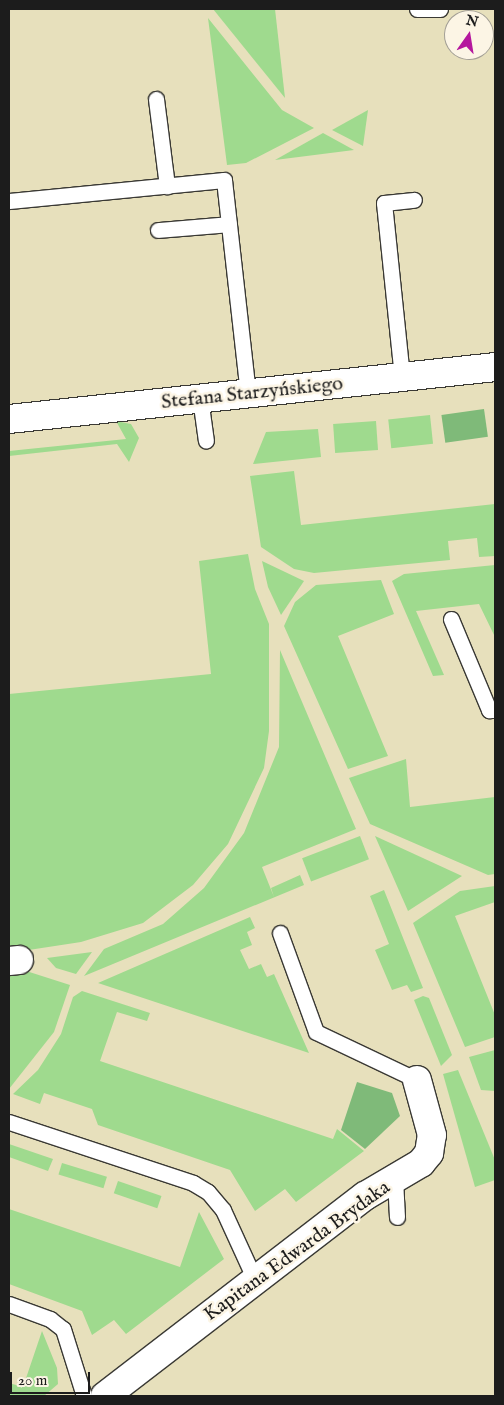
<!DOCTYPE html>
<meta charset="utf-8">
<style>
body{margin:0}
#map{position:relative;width:504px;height:1405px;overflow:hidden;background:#e7e0bc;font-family:"IM FELL English",serif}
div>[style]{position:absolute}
.green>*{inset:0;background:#9fda8e;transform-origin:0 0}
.forest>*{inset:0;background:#7fba79;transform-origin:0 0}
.roads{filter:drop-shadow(1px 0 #3a3934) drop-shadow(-1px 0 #3a3934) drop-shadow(0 1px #3a3934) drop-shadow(0 -1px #3a3934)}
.lane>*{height:15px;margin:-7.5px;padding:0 7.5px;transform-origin:7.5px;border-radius:7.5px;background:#fff}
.street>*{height:28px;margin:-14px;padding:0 14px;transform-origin:14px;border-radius:14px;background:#fff}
span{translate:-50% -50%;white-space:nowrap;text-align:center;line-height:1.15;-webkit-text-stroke:5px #fcf5e5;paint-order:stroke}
.street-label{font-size:20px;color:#1c1c1c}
.frame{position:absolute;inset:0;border:10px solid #1c1c1c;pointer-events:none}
.north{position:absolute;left:444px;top:10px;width:50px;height:50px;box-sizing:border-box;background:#fcf5e5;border:1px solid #a29e95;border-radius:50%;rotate:13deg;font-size:14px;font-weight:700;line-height:20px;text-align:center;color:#1c1c1c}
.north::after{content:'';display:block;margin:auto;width:18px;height:22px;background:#b5179e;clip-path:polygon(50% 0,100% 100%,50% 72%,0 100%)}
.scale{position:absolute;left:10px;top:1372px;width:80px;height:22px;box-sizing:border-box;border:2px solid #1c1c1c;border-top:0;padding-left:6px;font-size:15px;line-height:18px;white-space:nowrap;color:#1c1c1c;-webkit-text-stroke:4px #fcf5e5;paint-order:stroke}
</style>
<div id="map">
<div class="green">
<i style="clip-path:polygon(213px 9px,275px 9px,285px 98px)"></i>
<i style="clip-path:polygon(208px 18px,282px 110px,314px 128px,246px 163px,227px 165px)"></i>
<i style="clip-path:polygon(368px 110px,363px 146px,332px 130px)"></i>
<i style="clip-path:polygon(323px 133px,354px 150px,275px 160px)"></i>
<i style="left:430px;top:415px;width:29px;height:42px;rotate:84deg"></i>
<i style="clip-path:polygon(116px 421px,131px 424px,139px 438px,129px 462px,117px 444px,9px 456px,9px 451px,126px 439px)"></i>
<i style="left:376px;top:421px;width:29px;height:43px;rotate:86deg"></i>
<i style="clip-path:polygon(318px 429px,321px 457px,253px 464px,266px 432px)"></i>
<i style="clip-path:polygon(294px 471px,301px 525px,495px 504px,495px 556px,479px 557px,477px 538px,448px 541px,450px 560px,314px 573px,294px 569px,261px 547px,250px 476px)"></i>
<i style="clip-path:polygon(248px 554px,255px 589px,269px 624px,269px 731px,264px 768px,228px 844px,193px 885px,143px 923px,81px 942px,9px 953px,9px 694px,211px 674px,199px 561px)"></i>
<i style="clip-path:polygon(262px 561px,304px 581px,281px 615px,268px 587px)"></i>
<i style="clip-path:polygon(495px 565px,495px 637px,479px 604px,416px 611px,444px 675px,433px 676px,392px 581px,404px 574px)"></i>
<i style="clip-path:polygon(381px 580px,394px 614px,338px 636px,388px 756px,348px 769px,284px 626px,295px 602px,316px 585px)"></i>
<i style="clip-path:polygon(280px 650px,356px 829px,262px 867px,274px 897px,271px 888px,300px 875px,304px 885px,84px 976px,104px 949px,163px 924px,204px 888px,244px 833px,279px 747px)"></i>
<i style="clip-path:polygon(406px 759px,410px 807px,495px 797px,495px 874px,488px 875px,370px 824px,349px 778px)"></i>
<i style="left:360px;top:836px;width:25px;height:62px;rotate:69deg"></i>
<i style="clip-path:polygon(375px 836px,462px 876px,408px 911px)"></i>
<i style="clip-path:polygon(495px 886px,495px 902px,455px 916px,495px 1015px,495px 1037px,465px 1047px,413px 923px,460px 891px)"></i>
<i style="clip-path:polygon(384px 890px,423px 988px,411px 992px,407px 985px,392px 990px,375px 950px,389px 944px,370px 896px)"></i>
<i style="clip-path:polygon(250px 917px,255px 928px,247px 932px,252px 945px,240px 950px,249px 969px,261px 964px,267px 977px,274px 974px,309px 1053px,98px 983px)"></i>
<i style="clip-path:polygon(92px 952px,76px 974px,56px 968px,47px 958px)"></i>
<i style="clip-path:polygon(20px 969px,70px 985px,54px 1032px,9px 1089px,9px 970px)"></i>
<i style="clip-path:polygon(82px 991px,150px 1013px,147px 1021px,117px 1012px,100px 1061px,333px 1139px,337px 1129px,364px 1151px,296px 1202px,285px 1189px,255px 1211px,230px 1170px,98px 1125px,92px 1109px,44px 1093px,40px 1104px,13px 1094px,38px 1070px,61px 1034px,73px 997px)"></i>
<i style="clip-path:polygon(423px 996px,429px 998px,452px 1055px,441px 1066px,414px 1000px)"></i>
<i style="clip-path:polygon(495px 1050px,495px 1091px,481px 1090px,469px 1057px)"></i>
<i style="clip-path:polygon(458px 1070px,495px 1160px,495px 1180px,475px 1187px,443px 1074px)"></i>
<i style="clip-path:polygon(9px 1144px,53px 1159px,48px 1171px,9px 1157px)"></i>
<i style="left:62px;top:1163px;width:47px;height:12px;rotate:17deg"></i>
<i style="left:118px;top:1181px;width:46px;height:13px;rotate:19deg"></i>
<i style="clip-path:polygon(9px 1209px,180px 1267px,199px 1212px,224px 1259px,126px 1334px,114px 1320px,92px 1335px,82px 1311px,9px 1284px)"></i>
<i style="clip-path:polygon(42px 1331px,57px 1368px,58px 1384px,44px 1396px,9px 1396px,9px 1383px,23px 1387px)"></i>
</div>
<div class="forest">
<i style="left:484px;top:409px;width:28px;height:43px;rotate:82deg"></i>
<i style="clip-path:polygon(357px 1082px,392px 1093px,400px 1116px,365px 1149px,341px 1130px)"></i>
</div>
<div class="roads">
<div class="lane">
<i style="left:417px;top:9px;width:23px"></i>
<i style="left:156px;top:99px;width:88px;rotate:82.8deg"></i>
<i style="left:9px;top:201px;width:216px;rotate:-5.6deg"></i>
<i style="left:224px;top:180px;width:214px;rotate:83.6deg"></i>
<i style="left:158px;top:230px;width:71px;rotate:-4.8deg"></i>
<i style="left:402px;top:377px;width:175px;rotate:-95.9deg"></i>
<i style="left:384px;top:203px;width:30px;rotate:-6deg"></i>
<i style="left:200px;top:398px;width:43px;rotate:82.1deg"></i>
<i style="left:451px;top:619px;width:99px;rotate:67.3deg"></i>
<i style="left:489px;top:710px;width:6px"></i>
<i style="left:280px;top:933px;width:105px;rotate:70deg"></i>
<i style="left:316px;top:1032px;width:112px;rotate:25.4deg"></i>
<i style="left:9px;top:1122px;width:194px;rotate:18.3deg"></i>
<i style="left:193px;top:1183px;width:17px;rotate:31deg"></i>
<i style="left:208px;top:1192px;width:23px;rotate:50deg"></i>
<i style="left:223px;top:1210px;width:77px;rotate:65.4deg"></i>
<i style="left:395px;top:1179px;width:38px;rotate:87deg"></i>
<i style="left:9px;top:1304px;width:44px;rotate:20.1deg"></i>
<i style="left:50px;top:1319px;width:16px;rotate:38deg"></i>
<i style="left:63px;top:1329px;width:70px;rotate:72.6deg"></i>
</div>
<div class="street">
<i style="left:9px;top:419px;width:489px;rotate:-6.1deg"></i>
<i style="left:9px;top:961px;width:10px;rotate:-6deg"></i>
<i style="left:105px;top:1396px;width:328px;rotate:-37.6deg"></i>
<i style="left:365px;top:1196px;width:65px;rotate:-30.5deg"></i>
<i style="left:421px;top:1163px;width:13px;rotate:-51deg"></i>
<i style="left:429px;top:1153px;width:18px;rotate:-81deg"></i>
<i style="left:432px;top:1135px;width:57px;rotate:-105.3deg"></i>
</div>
</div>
<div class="street-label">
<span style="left:252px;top:393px;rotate:-6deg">Stefana Starzyńskiego</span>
<span style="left:297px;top:1251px;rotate:-36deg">Kapitana Edwarda Brydaka</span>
</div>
<div class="frame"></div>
<div class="north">N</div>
<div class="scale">20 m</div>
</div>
